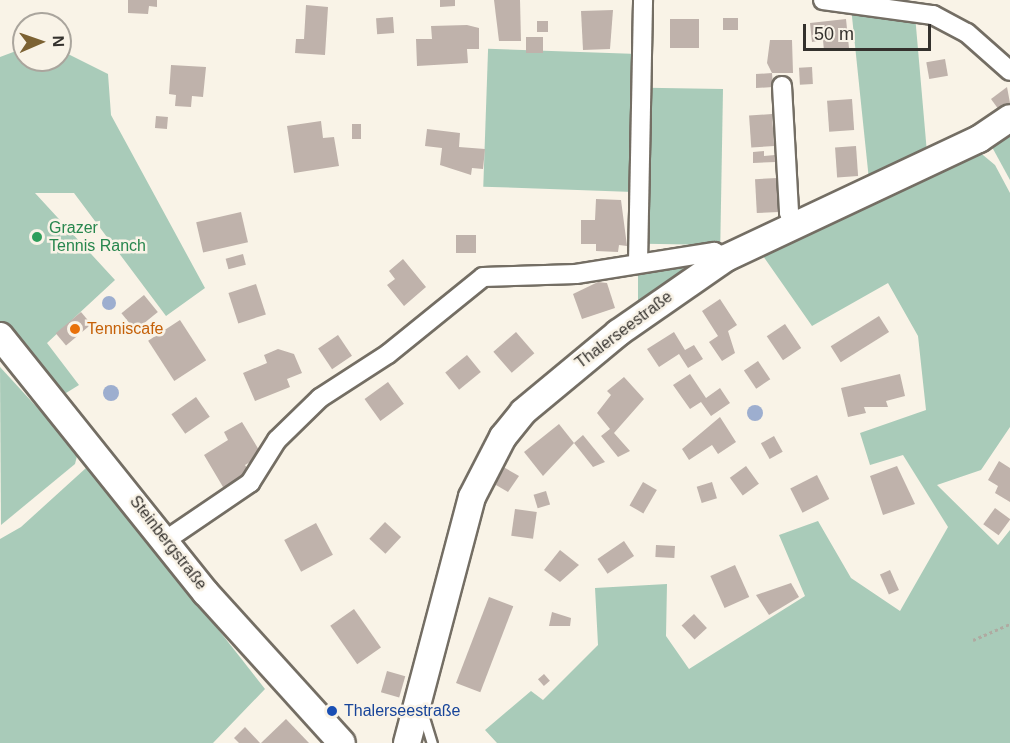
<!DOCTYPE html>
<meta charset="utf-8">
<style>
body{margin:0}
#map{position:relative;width:1010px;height:743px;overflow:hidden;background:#f9f3e7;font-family:Arial,sans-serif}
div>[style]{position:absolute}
.green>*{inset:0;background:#a9cbb9;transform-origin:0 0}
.water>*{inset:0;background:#9daecf}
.round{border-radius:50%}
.building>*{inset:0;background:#bfb2ab;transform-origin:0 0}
.path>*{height:3px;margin-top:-1.5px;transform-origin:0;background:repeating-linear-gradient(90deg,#afaaa1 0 3px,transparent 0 6px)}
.roads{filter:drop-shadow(2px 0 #746e64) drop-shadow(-2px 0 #746e64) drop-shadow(0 2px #746e64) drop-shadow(0 -2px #746e64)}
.lane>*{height:9px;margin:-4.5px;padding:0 4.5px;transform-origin:4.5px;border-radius:4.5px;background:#fff}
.street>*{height:18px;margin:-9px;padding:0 9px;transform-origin:9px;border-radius:9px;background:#fff}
.secondary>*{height:26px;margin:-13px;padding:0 13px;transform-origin:13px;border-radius:13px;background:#fff}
.dots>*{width:16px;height:16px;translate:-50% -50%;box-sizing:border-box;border:3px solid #f9f3e7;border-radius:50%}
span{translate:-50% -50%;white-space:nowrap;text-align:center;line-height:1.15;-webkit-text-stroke:5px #f9f3e7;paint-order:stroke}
.leisure-label{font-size:16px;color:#27864d}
.left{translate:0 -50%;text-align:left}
.food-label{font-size:16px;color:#c56008}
.street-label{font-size:16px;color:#34312d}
.transit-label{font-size:16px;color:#164399}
.north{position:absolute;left:12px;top:12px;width:60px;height:60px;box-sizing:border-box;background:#f9f3e7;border:2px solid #aaa59d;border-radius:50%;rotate:88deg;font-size:16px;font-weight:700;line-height:24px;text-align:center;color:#34312d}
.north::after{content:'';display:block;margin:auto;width:21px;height:27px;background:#7c6233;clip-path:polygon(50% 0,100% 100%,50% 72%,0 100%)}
.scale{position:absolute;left:803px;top:24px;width:128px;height:27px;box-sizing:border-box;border:3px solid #34312d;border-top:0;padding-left:8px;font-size:18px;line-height:21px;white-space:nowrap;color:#34312d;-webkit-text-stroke:4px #f9f3e7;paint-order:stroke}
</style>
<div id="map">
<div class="green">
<i style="clip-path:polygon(851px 7px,915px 15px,927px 153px,869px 180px)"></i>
<i style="clip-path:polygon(24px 48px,24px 60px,60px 60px,60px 50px,108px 74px,111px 115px,205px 288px,166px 316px,74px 193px,35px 193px,115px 280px,47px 343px,79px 385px,66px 393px,0 328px,0 57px)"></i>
<i style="left:638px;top:54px;width:138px;height:150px;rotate:92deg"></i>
<i style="left:723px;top:89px;width:156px;height:76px;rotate:91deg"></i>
<i style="clip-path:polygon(1010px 130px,1010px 180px,992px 147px)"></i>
<i style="clip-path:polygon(977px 150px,995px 165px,1010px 193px,1010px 427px,981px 470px,937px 485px,998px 545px,1010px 530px,1010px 743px,497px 743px,485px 730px,531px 691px,543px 700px,598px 645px,595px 588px,667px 584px,666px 636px,689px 669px,805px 596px,779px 535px,818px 521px,851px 578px,900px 611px,948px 527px,903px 455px,870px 465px,860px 433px,926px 410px,918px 336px,888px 283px,812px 326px,761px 253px)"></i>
<i style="clip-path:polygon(707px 258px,638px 307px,638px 269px)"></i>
<i style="clip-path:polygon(0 367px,78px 452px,75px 464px,1px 525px)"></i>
<i style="clip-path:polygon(86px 468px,93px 470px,265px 689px,213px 743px,0 743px,0 539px,21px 527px)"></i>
</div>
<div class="water">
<i class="round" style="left:102px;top:296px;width:14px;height:14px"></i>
<i class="round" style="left:103px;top:385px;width:16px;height:16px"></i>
<i class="round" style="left:747px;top:405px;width:16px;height:16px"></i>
</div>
<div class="building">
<i style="clip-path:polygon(128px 0,157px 0,157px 7px,149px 6px,148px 14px,128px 13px)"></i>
<i style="clip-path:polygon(440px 0,455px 0,455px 6px,440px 7px)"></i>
<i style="clip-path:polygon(494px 0,520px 0,521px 41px,499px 41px)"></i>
<i style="clip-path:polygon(306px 5px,328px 7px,325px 55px,295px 53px,296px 39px,304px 39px)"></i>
<i style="clip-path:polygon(613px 10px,610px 49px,583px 50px,581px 11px)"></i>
<i style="left:393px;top:17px;width:16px;height:17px;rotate:86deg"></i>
<i style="left:723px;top:18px;width:15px;height:12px"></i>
<i style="left:699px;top:19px;width:29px;height:29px;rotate:90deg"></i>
<i style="clip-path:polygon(846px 19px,849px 48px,824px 51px,823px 40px,812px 42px,810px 23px)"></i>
<i style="left:537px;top:21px;width:11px;height:11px"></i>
<i style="clip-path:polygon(467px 25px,479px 28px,479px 49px,467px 49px,468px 63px,417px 66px,416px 39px,432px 39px,431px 26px)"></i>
<i style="left:526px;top:37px;width:17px;height:16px"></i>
<i style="clip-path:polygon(770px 40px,792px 40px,793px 73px,772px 73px,773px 87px,756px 88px,756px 74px,772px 73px,767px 63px)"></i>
<i style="left:945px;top:59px;width:17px;height:19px;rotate:80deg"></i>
<i style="clip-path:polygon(171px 65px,206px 67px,203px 97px,192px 96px,191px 107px,175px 106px,176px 95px,169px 94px)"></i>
<i style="left:812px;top:67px;width:17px;height:13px;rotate:87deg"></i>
<i style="clip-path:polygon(1007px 87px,1010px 103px,999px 110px,991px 99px)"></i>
<i style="left:852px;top:99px;width:31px;height:25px;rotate:86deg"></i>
<i style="left:772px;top:114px;width:32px;height:23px;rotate:86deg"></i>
<i style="left:156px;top:116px;width:12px;height:12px;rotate:5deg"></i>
<i style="clip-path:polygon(321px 121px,323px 138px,334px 137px,339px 166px,294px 173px,287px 126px)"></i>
<i style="left:352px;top:124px;width:9px;height:15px"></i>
<i style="clip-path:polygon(427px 129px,460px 133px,459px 147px,485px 149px,483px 169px,472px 168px,471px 175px,440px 165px,442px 148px,425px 146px)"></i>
<i style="left:856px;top:146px;width:30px;height:21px;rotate:86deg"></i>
<i style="clip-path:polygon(764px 151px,764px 156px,775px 155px,776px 162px,753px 163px,753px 152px)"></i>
<i style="left:777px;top:178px;width:34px;height:22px;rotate:87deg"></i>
<i style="clip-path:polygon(596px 199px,621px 200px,627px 246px,619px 245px,618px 252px,596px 251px,596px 244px,581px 244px,581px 220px,595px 220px)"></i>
<i style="left:241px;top:212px;width:31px;height:46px;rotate:77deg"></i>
<i style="left:456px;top:235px;width:20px;height:18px"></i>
<i style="left:243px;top:254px;width:11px;height:18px;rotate:75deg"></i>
<i style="clip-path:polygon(403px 259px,426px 287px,404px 306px,387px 285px,395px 279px,389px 271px)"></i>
<i style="clip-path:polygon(598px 282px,607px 283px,615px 308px,582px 319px,573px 294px)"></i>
<i style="left:256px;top:284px;width:32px;height:29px;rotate:72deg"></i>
<i style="left:144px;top:295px;width:22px;height:29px;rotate:51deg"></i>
<i style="clip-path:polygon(720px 299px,737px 325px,728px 331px,735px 353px,722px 361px,709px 342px,718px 336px,702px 311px)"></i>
<i style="left:81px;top:312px;width:16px;height:33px;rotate:50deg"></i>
<i style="left:879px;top:316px;width:19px;height:57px;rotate:58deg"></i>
<i style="left:180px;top:320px;width:48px;height:38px;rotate:57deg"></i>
<i style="left:785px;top:324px;width:29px;height:22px;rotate:56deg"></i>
<i style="left:516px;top:332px;width:28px;height:30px;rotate:49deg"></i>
<i style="clip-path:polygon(674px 332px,685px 350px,694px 345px,703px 359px,688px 368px,679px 354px,659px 367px,647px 349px)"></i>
<i style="left:338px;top:335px;width:25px;height:24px;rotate:56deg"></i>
<i style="clip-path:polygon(278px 349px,294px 354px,302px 373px,287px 379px,290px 387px,255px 401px,243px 373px,267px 363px,264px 355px)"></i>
<i style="left:467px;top:355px;width:22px;height:28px;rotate:51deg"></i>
<i style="left:758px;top:361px;width:22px;height:17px;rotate:56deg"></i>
<i style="clip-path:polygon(690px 374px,706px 398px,720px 388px,730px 403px,711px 416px,701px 402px,690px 409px,673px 385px)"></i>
<i style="clip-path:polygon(900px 374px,905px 396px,886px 401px,888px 407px,864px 407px,866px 413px,848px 417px,841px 388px)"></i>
<i style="clip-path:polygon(624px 377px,644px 399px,614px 433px,630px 451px,618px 457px,601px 436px,610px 429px,597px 413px,611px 395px,607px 391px)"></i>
<i style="left:388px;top:382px;width:27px;height:29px;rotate:54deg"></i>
<i style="left:196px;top:397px;width:24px;height:30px;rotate:55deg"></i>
<i style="clip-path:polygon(720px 417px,736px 442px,718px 454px,712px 445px,689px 460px,682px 449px)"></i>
<i style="clip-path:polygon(242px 422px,262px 455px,245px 465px,252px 476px,226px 492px,204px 455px,228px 440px,224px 432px)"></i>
<i style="clip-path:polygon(559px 424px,574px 443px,543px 476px,524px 452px)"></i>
<i style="clip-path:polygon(583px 435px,605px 462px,593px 467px,574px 443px)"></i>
<i style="left:774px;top:436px;width:18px;height:15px;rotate:61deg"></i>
<i style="clip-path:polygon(999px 461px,1010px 468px,1010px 502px,995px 493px,998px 486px,988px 480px)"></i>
<i style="clip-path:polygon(500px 465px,519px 476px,508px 492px,496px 485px)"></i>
<i style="left:746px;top:466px;width:22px;height:20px;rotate:54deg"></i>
<i style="clip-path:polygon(897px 466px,915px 504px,883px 515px,870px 476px)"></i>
<i style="left:817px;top:475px;width:27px;height:30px;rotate:63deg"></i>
<i style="left:643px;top:482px;width:16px;height:27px;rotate:30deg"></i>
<i style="left:712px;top:482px;width:17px;height:16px;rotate:73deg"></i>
<i style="left:546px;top:491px;width:14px;height:13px;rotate:73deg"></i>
<i style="left:995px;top:508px;width:19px;height:20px;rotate:36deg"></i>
<i style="left:515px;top:509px;width:22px;height:27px;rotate:8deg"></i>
<i style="left:385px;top:522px;width:22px;height:23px;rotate:43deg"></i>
<i style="left:316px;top:523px;width:36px;height:36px;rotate:62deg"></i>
<i style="left:624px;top:541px;width:18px;height:32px;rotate:56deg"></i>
<i style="left:656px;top:545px;width:19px;height:12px;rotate:3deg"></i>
<i style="clip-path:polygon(560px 550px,579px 565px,560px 582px,544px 570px)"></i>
<i style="left:735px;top:565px;width:35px;height:27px;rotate:66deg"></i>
<i style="left:890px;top:570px;width:22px;height:11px;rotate:66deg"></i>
<i style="clip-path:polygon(791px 583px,799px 597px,769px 615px,756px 595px)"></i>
<i style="left:489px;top:597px;width:26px;height:92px;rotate:21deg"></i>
<i style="left:354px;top:609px;width:47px;height:29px;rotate:55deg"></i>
<i style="clip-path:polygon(552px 612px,571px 618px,570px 626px,549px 626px)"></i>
<i style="left:694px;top:614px;width:19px;height:17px;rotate:47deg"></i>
<i style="left:387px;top:671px;width:19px;height:22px;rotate:16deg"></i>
<i style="left:544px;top:674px;width:9px;height:8px;rotate:49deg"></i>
<i style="clip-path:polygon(286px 719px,309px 743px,261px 743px)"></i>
<i style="clip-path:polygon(245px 727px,260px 743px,239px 743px,234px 738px)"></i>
</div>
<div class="path">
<i style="left:973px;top:640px;width:40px;rotate:-23.4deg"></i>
</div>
<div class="roads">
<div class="lane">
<i style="left:422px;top:711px;width:34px;rotate:73deg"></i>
</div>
<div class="street">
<i style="left:823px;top:0;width:111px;rotate:7.8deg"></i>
<i style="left:933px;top:15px;width:38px;rotate:28deg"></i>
<i style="left:967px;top:33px;width:57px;rotate:41.5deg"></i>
<i style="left:782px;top:86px;width:127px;rotate:86.8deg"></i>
<i style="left:789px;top:213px;width:13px;rotate:61deg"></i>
<i style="left:638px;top:263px;width:263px;rotate:-88.9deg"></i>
<i style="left:166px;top:540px;width:102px;rotate:-34.2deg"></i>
<i style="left:250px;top:483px;width:51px;rotate:-57.9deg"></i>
<i style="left:277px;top:440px;width:60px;rotate:-44.3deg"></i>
<i style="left:320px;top:398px;width:81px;rotate:-32.9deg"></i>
<i style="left:388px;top:354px;width:122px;rotate:-39deg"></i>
<i style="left:483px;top:277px;width:93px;rotate:-1.8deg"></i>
<i style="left:576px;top:274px;width:140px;rotate:-9.1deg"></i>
<i style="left:714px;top:252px;width:13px;rotate:27deg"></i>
</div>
<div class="secondary">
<i style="left:0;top:336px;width:329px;rotate:51.3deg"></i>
<i style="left:206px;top:593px;width:202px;rotate:47.8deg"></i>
<i style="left:407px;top:743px;width:254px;rotate:-75.2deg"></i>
<i style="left:472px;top:497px;width:68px;rotate:-62.7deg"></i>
<i style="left:503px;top:437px;width:32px;rotate:-51deg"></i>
<i style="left:523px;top:412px;width:124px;rotate:-39.7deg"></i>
<i style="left:618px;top:333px;width:131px;rotate:-34.8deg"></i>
<i style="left:726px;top:258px;width:280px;rotate:-25.2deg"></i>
<i style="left:979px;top:139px;width:37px;rotate:-34deg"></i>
</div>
</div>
<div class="dots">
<i style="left:37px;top:237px;background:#2e9e5b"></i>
<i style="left:75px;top:329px;background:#e8710a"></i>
<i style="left:332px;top:711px;background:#1a4fb4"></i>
</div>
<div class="leisure-label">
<span class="left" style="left:49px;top:237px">Grazer<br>Tennis Ranch</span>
</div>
<div class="food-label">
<span class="left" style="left:87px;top:329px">Tenniscafe</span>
</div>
<div class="street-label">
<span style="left:624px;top:330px;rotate:-37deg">Thalerseestraße</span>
<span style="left:168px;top:543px;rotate:52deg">Steinbergstraße</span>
</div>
<div class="transit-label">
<span class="left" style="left:344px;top:711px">Thalerseestraße</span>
</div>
<div class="north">N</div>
<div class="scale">50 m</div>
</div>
